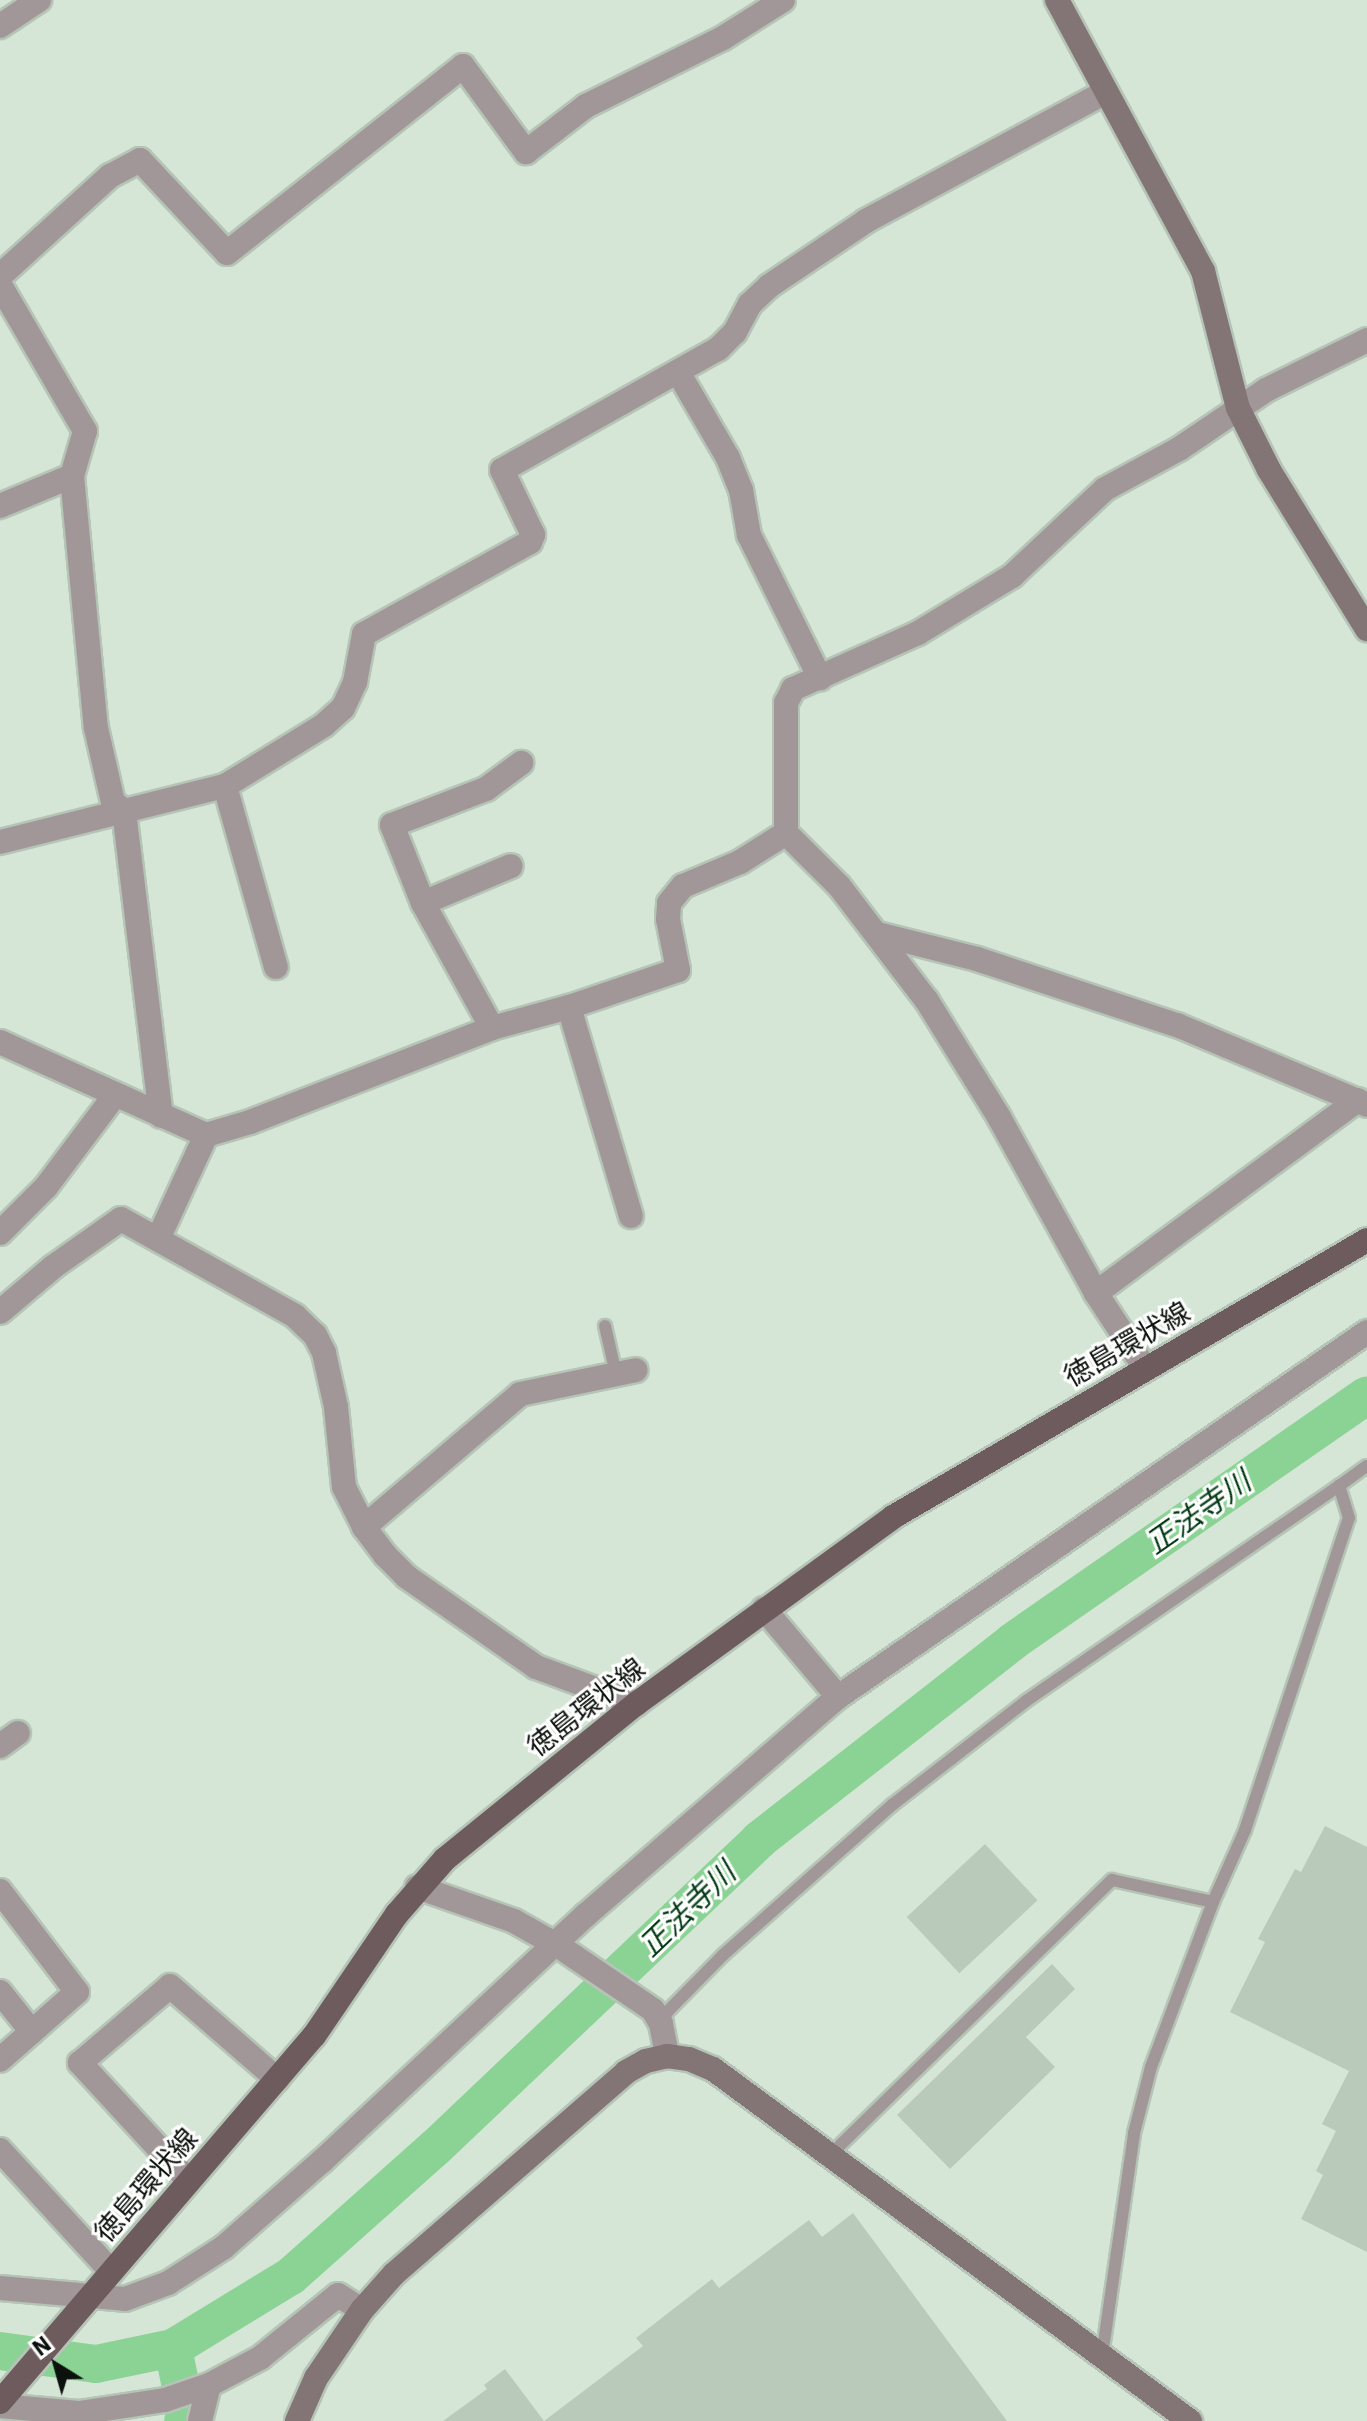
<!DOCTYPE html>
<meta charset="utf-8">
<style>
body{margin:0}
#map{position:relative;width:1367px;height:2421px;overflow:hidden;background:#d5e6d6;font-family:"IBM Plex Sans","Noto Sans JP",sans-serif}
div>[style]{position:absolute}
.river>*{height:38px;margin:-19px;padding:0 19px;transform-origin:19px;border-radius:19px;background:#8bd395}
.building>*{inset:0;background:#b9caba;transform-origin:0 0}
.roads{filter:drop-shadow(2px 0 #b5c4b6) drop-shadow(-2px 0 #b5c4b6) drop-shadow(0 2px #b5c4b6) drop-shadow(0 -2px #b5c4b6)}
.lane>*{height:12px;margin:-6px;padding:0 6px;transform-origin:6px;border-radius:6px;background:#a29798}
.street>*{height:24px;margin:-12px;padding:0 12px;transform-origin:12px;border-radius:12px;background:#a29798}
.secondary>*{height:24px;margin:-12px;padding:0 12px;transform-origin:12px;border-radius:12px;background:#837475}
.primary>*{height:24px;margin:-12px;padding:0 12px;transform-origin:12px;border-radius:12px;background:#6d5b5d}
span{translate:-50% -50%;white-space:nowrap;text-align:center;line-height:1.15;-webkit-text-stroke:6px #fff;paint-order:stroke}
.street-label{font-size:28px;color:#0b110c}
.water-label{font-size:30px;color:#013912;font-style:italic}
.north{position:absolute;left:16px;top:2325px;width:80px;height:80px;-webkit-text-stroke:6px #fff;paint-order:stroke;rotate:323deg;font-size:22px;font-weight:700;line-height:32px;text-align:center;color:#0b110c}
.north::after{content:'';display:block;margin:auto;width:28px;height:36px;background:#0b110c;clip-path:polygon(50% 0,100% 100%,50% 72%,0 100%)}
</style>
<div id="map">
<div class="river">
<i style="left:173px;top:2348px;width:65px;rotate:78.5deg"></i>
<i style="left:186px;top:2412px;width:9px;rotate:108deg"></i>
<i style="left:0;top:2351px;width:97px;rotate:7.7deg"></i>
<i style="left:96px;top:2364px;width:79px;rotate:-11.7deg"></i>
<i style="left:173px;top:2348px;width:138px;rotate:-31.4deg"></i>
<i style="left:291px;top:2276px;width:194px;rotate:-41.7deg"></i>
<i style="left:436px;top:2147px;width:446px;rotate:-43.5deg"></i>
<i style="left:759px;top:1840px;width:321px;rotate:-38deg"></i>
<i style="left:1012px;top:1642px;width:432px;rotate:-34.8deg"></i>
</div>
<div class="building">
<i style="clip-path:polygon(1325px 1826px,1367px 1847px,1367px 2252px,1301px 2219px,1323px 2175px,1316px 2171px,1336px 2131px,1322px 2124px,1349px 2071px,1230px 2012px,1265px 1942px,1258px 1939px,1295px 1869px,1301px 1872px)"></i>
<i style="left:985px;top:1844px;width:77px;height:107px;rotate:47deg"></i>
<i style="clip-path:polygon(1052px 1964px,1075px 1989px,1026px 2037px,1055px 2067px,950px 2169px,897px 2115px)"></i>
<i style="clip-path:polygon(853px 2213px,1007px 2421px,443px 2421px,487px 2389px,484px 2385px,505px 2369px,544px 2421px,643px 2346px,636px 2338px,712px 2279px,719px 2288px,809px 2220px,822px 2237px)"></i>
</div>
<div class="roads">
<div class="lane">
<i style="left:605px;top:1326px;width:49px;rotate:77.1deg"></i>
<i style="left:661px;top:2024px;width:15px;rotate:-62deg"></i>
<i style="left:668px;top:2011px;width:78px;rotate:-45.5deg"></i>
<i style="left:723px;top:1955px;width:226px;rotate:-41.6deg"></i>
<i style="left:892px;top:1805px;width:170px;rotate:-37.8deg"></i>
<i style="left:1026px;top:1701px;width:380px;rotate:-34.5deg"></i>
<i style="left:830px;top:2155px;width:394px;rotate:-44.3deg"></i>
<i style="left:1112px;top:1880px;width:103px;rotate:12.3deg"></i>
<i style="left:1213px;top:1902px;width:79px;rotate:-66deg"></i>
<i style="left:1245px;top:1830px;width:329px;rotate:-71.6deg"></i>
<i style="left:1349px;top:1518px;width:34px;rotate:-107deg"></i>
<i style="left:1339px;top:1486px;width:34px;rotate:-36deg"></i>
<i style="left:1102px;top:2356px;width:225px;rotate:-81.8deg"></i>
<i style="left:1134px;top:2133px;width:68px;rotate:-75.6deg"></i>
<i style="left:1151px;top:2067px;width:176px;rotate:-69.4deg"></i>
</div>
<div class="street">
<i style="left:0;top:26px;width:47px;rotate:-33.7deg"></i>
<i style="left:0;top:276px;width:149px;rotate:-42.3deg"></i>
<i style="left:110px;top:176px;width:34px;rotate:-28deg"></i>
<i style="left:140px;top:160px;width:127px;rotate:46.9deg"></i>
<i style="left:227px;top:253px;width:301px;rotate:-38.4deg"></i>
<i style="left:463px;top:66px;width:107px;rotate:53.8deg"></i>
<i style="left:526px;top:152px;width:76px;rotate:-37.5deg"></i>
<i style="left:586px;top:106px;width:153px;rotate:-26.4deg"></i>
<i style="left:723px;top:38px;width:71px;rotate:-32.3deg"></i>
<i style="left:0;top:285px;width:169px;rotate:59.8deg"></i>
<i style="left:85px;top:431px;width:47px;rotate:106.1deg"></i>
<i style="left:72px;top:476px;width:253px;rotate:84.6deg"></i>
<i style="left:96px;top:728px;width:76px;rotate:77.1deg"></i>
<i style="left:113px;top:802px;width:14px;rotate:39deg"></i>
<i style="left:124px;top:811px;width:307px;rotate:83.1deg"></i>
<i style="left:678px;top:372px;width:99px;rotate:59.8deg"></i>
<i style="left:728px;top:458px;width:35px;rotate:68deg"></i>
<i style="left:741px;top:490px;width:46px;rotate:79.9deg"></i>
<i style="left:749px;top:535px;width:160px;rotate:63.6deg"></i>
<i style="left:0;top:506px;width:78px;rotate:-22.6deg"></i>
<i style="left:225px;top:786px;width:188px;rotate:74.3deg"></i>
<i style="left:0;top:842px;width:232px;rotate:-14deg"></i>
<i style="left:225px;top:786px;width:116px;rotate:-31.6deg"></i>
<i style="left:324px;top:725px;width:25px;rotate:-42deg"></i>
<i style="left:343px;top:708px;width:29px;rotate:-65deg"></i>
<i style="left:355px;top:682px;width:49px;rotate:-79.4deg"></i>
<i style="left:364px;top:634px;width:190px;rotate:-29deg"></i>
<i style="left:530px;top:542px;width:8px;rotate:-67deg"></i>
<i style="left:533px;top:535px;width:72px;rotate:-115.5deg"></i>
<i style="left:502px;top:470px;width:248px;rotate:-29.3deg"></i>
<i style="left:718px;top:349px;width:24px;rotate:-45deg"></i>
<i style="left:735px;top:332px;width:32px;rotate:-62deg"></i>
<i style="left:750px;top:304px;width:26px;rotate:-43deg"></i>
<i style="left:769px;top:286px;width:117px;rotate:-33.8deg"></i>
<i style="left:866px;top:221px;width:272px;rotate:-28.3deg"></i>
<i style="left:423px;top:903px;width:95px;rotate:-22.8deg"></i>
<i style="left:878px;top:934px;width:102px;rotate:14.2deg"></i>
<i style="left:977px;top:959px;width:211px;rotate:18.3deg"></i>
<i style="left:1177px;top:1025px;width:206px;rotate:22.8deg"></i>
<i style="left:569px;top:1007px;width:218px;rotate:73.5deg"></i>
<i style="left:492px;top:1028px;width:143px;rotate:-118.9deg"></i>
<i style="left:423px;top:903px;width:84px;rotate:-111.7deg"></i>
<i style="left:392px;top:825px;width:101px;rotate:-21deg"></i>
<i style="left:486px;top:789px;width:44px;rotate:-36.6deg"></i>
<i style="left:0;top:1042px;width:226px;rotate:24.3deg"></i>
<i style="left:206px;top:1135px;width:46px;rotate:-16.5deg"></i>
<i style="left:250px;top:1122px;width:260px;rotate:-21.2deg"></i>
<i style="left:492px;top:1028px;width:80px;rotate:-15.3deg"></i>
<i style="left:569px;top:1007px;width:115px;rotate:-18.7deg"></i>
<i style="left:678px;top:970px;width:52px;rotate:-101.1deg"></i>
<i style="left:668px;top:919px;width:16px;rotate:-86deg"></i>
<i style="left:669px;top:903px;width:22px;rotate:-51deg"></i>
<i style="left:683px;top:886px;width:62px;rotate:-22.8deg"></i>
<i style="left:740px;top:862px;width:54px;rotate:-32.2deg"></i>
<i style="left:0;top:1233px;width:65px;rotate:-45deg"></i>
<i style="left:46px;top:1187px;width:115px;rotate:-53.1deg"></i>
<i style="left:158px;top:1239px;width:115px;rotate:-65.2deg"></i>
<i style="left:1096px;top:1293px;width:325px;rotate:-36.4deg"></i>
<i style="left:0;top:1312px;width:70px;rotate:-40.3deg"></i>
<i style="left:53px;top:1267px;width:83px;rotate:-35.2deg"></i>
<i style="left:121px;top:1219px;width:199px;rotate:29.1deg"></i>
<i style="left:295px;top:1316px;width:28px;rotate:44deg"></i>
<i style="left:315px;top:1335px;width:20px;rotate:63deg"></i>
<i style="left:324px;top:1353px;width:55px;rotate:77.5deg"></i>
<i style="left:336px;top:1407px;width:80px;rotate:84.3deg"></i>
<i style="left:344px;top:1487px;width:45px;rotate:63.4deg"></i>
<i style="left:364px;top:1527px;width:35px;rotate:53deg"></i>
<i style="left:385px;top:1555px;width:31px;rotate:45deg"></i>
<i style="left:407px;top:1577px;width:157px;rotate:34.9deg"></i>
<i style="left:536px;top:1667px;width:107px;rotate:20.3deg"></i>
<i style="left:1145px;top:1368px;width:90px;rotate:-123.2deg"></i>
<i style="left:1096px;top:1293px;width:201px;rotate:-118.9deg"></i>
<i style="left:999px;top:1117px;width:137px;rotate:-121.8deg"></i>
<i style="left:927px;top:1001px;width:145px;rotate:-127.4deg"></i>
<i style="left:839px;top:886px;width:75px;rotate:-135deg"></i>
<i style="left:786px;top:833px;width:130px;rotate:-90deg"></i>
<i style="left:786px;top:703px;width:16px;rotate:-63deg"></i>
<i style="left:793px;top:689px;width:137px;rotate:-24.1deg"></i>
<i style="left:918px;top:633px;width:110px;rotate:-31.2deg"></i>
<i style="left:1012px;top:576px;width:127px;rotate:-43.1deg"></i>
<i style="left:1105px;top:489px;width:84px;rotate:-28.4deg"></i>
<i style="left:1179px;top:449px;width:105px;rotate:-34.1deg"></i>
<i style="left:1266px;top:390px;width:113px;rotate:-26.3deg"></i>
<i style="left:364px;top:1527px;width:205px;rotate:-40.4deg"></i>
<i style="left:520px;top:1394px;width:118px;rotate:-11.7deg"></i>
<i style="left:764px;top:1609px;width:115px;rotate:49.9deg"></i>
<i style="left:0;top:1746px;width:22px;rotate:-36deg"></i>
<i style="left:417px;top:1887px;width:103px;rotate:19.3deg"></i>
<i style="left:514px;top:1921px;width:49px;rotate:29.2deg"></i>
<i style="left:0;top:1891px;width:127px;rotate:52.7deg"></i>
<i style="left:77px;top:1992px;width:103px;rotate:138.6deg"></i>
<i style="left:566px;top:1951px;width:105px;rotate:34.1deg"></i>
<i style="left:653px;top:2010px;width:16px;rotate:60deg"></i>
<i style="left:661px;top:2024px;width:33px;rotate:79deg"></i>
<i style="left:0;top:1992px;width:51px;rotate:51.3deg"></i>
<i style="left:0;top:2150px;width:164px;rotate:47.5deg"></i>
<i style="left:189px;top:2181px;width:161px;rotate:-132.7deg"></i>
<i style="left:80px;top:2063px;width:118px;rotate:-40.5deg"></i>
<i style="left:170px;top:1986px;width:142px;rotate:41deg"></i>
<i style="left:0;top:2288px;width:125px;rotate:5deg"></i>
<i style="left:125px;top:2299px;width:46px;rotate:-20.4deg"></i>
<i style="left:168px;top:2283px;width:67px;rotate:-32.7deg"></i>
<i style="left:224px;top:2247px;width:130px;rotate:-41.3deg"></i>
<i style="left:322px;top:2161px;width:361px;rotate:-43deg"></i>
<i style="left:586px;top:1915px;width:333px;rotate:-40.9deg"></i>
<i style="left:838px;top:1697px;width:643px;rotate:-34.6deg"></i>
<i style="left:0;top:2406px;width:79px;rotate:5.1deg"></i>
<i style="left:79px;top:2413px;width:87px;rotate:-8.6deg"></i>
<i style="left:165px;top:2400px;width:46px;rotate:-18.8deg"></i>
<i style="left:209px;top:2385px;width:58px;rotate:-27.9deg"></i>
<i style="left:260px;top:2358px;width:100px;rotate:-38.9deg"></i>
<i style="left:338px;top:2295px;width:28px;rotate:32deg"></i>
<i style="left:200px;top:2421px;width:37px;rotate:-76deg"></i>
</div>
<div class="secondary">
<i style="left:1057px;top:0;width:308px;rotate:61.7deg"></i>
<i style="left:1203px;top:271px;width:141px;rotate:75.7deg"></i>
<i style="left:1238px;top:408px;width:69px;rotate:63.4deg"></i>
<i style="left:1269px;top:470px;width:187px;rotate:58.4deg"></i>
<i style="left:297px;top:2421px;width:47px;rotate:-66.2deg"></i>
<i style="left:316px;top:2378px;width:82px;rotate:-55.9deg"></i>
<i style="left:362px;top:2310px;width:48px;rotate:-48.4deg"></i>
<i style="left:394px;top:2274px;width:308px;rotate:-41deg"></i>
<i style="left:626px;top:2072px;width:23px;rotate:-29deg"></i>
<i style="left:646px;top:2061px;width:22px;rotate:-13deg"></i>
<i style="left:667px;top:2056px;width:22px;rotate:8deg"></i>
<i style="left:689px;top:2059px;width:26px;rotate:23deg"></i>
<i style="left:713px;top:2069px;width:593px;rotate:36.43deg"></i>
</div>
<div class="primary">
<i style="left:0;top:2402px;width:482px;rotate:-49.4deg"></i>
<i style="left:314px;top:2036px;width:148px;rotate:-55.8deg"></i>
<i style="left:397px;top:1914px;width:73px;rotate:-48.9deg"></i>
<i style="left:445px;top:1859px;width:246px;rotate:-39.1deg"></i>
<i style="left:636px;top:1704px;width:318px;rotate:-36deg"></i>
<i style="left:893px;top:1517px;width:549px;rotate:-30.3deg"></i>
</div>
</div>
<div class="street-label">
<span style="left:1127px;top:1344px;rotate:-30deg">徳島環状線</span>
<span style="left:586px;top:1707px;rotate:-38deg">徳島環状線</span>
<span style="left:146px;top:2185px;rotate:-49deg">徳島環状線</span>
</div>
<div class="water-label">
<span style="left:1198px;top:1512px;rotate:-35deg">正法寺川</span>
<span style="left:687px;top:1909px;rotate:-44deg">正法寺川</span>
</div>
<div class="north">N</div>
</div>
